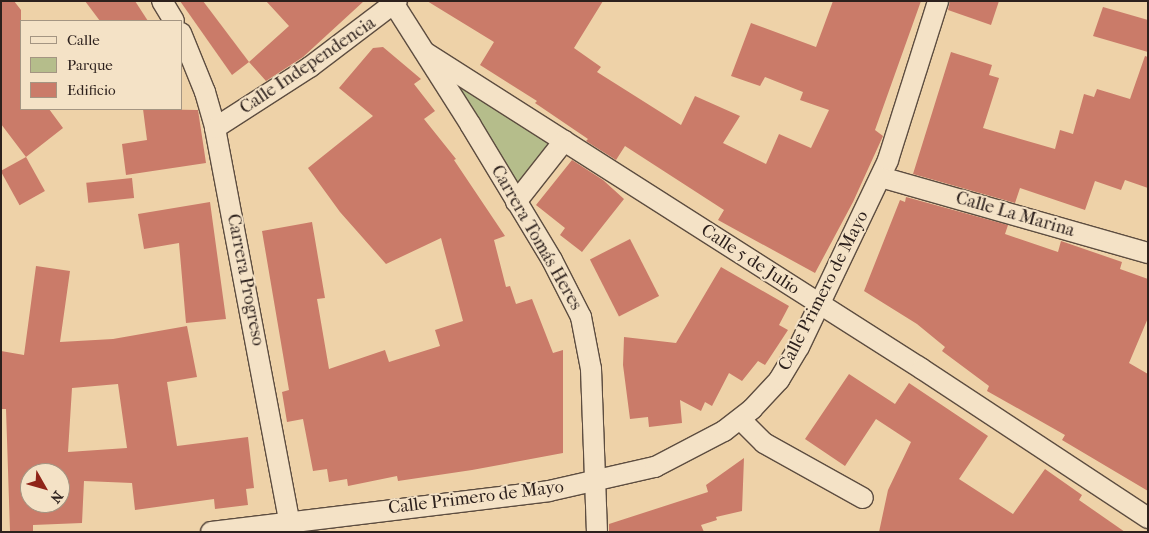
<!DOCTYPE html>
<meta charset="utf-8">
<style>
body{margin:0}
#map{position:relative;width:1149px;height:533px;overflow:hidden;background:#eed2a8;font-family:"IM FELL French Canon",serif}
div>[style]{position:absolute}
.green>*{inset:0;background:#b5bd8b}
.building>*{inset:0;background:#ca7b69;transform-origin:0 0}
.roads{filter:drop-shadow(1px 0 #5d4d40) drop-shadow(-1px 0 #5d4d40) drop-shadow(0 1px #5d4d40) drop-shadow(0 -1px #5d4d40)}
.minor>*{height:20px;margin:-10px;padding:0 10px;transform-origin:10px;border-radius:10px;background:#f4e2c6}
span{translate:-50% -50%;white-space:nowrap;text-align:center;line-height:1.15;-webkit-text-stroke:4px #f4e2c6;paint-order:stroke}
.street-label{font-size:18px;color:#2d211d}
.frame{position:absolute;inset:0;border:2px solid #2d211d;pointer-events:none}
.legend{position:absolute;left:20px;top:20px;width:162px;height:90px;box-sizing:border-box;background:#f4e2c6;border:1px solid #a49582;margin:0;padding:6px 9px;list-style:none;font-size:15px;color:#2d211d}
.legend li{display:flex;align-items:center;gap:10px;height:25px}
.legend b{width:25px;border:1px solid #a49582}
.north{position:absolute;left:20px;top:463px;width:50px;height:50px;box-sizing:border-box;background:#f4e2c6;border:1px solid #a49582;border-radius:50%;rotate:128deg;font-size:14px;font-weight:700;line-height:20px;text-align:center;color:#2d211d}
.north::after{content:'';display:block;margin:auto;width:18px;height:22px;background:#8f2418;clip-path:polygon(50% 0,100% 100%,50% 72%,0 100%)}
</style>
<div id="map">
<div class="green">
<i style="clip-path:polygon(426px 53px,564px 141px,516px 202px)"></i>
</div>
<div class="building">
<i style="clip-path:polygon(1px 1px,14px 1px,21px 10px,21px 109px,49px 109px,63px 128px,26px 157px,1px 124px)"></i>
<i style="clip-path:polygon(85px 1px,135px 1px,148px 21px,100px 21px)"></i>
<i style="clip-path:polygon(180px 1px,203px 1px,249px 62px,232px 75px)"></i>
<i style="clip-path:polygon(266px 1px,364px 1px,303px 57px,266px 81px,249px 62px,289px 26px)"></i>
<i style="clip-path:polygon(427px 1px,603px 1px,574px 48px,601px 67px,597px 72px,681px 125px,695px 96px,740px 116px,723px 143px,766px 164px,779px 134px,811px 148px,829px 110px,800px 100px,803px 92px,765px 77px,760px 86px,731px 76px,751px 23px,816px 47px,833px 1px,921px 1px,875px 130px,883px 136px,853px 202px,815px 273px,718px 220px,724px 210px,625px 146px,616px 160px,586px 141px,588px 139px,535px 103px,537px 101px,480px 65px,494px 42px)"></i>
<i style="clip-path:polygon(950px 1px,999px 1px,991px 25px,948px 10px)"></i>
<i style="clip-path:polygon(1103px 7px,1148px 20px,1148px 52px,1093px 36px)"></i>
<i style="clip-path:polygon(383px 47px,421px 79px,414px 84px,435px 111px,424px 119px,456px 159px,454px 160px,505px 236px,494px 240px,506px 287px,510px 286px,516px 304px,532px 299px,553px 353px,563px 350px,563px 453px,472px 470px,398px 481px,397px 476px,348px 486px,347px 479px,329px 482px,327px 469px,313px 471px,303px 419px,287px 422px,282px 392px,289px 390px,262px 231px,312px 222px,325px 298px,317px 299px,329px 369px,385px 350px,389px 362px,440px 346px,435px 330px,463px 321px,441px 238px,386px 264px,340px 212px,308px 168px,373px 116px,339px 88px,373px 48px)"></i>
<i style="clip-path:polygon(951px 52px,992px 65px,989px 75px,999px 78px,983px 128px,1055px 149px,1060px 130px,1073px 134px,1084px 94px,1094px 97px,1097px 89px,1130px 99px,1145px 56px,1148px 57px,1148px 188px,1125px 180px,1121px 190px,1095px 181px,1085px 210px,1020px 188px,1015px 203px,913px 174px)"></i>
<i style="clip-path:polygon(143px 109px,198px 110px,206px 163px,126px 175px,122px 144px,147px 140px)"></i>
<i style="left:26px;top:157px;width:39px;height:29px;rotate:61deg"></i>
<i style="clip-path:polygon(572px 160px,603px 180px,624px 199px,582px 252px,560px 235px,565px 228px,536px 205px)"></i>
<i style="left:132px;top:178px;width:20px;height:46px;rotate:84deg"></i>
<i style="clip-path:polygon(906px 197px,1008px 225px,1005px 234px,1058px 252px,1061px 241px,1122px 262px,1120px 269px,1148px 279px,1148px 318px,1129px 363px,1148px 374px,1148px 491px,1062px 440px,1065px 435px,987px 391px,989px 386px,942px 351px,945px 347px,917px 324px,864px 291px,900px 200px,905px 202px)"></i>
<i style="clip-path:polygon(210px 202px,226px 319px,186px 323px,179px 243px,144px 249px,138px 214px)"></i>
<i style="left:630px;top:239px;width:64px;height:45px;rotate:63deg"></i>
<i style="clip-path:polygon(evenodd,36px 266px,70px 271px,60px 342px,113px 339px,187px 326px,197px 377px,167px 382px,177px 446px,248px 437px,254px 488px,246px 489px,248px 505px,215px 509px,214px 499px,135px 510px,132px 483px,84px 481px,82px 523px,33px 525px,33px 532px,10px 531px,6px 409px,1px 409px,1px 351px,24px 355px,36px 266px,118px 384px,127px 448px,68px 452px,72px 388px,118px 384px,36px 266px,30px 473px,60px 473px,60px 503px,30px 503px,30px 473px)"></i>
<i style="clip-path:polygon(721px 267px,789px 306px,779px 325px,788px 330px,765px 365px,758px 361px,742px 381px,729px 373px,712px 406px,705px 402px,701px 411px,680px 400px,682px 423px,649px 427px,648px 417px,630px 419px,623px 365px,624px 337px,676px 343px)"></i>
<i style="clip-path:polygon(849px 374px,895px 404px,909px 383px,988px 436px,959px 479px,1013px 514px,1045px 469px,1082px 495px,1079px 500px,1125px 532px,879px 532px,888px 490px,911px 442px,876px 419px,845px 466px,805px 439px)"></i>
<i style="clip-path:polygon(744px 458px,742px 511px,716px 517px,717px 520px,701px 525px,704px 532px,609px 532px,609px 524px,708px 492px,706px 485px)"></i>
</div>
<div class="roads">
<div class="minor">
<i style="left:162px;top:1px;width:23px;rotate:59deg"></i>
<i style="left:392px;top:1px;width:146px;rotate:57.6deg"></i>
<i style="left:470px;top:124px;width:159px;rotate:58.9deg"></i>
<i style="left:552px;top:260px;width:64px;rotate:63deg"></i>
<i style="left:581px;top:317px;width:53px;rotate:79.1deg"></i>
<i style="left:591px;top:369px;width:163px;rotate:87.9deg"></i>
<i style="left:181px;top:33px;width:64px;rotate:67.9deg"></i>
<i style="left:205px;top:92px;width:37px;rotate:74deg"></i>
<i style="left:215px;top:128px;width:411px;rotate:79.3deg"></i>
<i style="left:426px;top:53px;width:588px;rotate:32.5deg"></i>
<i style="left:922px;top:369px;width:271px;rotate:33.4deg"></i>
<i style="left:215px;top:128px;width:113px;rotate:-32.7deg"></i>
<i style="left:310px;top:67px;width:109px;rotate:-37.2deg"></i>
<i style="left:881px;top:177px;width:278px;rotate:15.9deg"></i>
<i style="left:516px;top:202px;width:78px;rotate:-51.8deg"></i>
<i style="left:740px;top:419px;width:34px;rotate:45deg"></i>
<i style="left:764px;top:443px;width:113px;rotate:29.1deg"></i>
<i style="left:211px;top:532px;width:340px;rotate:-6.9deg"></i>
<i style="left:549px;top:491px;width:109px;rotate:-12.8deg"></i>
<i style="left:655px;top:467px;width:78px;rotate:-27.6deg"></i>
<i style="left:724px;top:431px;width:36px;rotate:-38deg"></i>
<i style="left:752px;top:409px;width:40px;rotate:-47deg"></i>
<i style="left:779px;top:380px;width:39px;rotate:-59deg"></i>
<i style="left:799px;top:347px;width:207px;rotate:-64.5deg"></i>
<i style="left:888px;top:160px;width:167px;rotate:-72.5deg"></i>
</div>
</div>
<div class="street-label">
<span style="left:308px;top:66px;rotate:-34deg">Calle Independencia</span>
<span style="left:1015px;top:215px;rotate:16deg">Calle La Marina</span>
<span style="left:536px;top:238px;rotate:60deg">Carrera Tomás Heres</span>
<span style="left:750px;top:260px;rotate:33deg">Calle 5 de Julio</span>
<span style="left:245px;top:280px;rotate:79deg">Carrera Progreso</span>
<span style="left:824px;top:291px;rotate:-63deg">Calle Primero de Mayo</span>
<span style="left:476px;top:498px;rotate:-7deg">Calle Primero de Mayo</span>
</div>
<div class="frame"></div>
<ul class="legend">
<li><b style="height:6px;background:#f4e2c6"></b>Calle</li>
<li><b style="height:14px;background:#b5bd8b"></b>Parque</li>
<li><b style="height:14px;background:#ca7b69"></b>Edificio</li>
</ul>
<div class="north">N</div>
</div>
